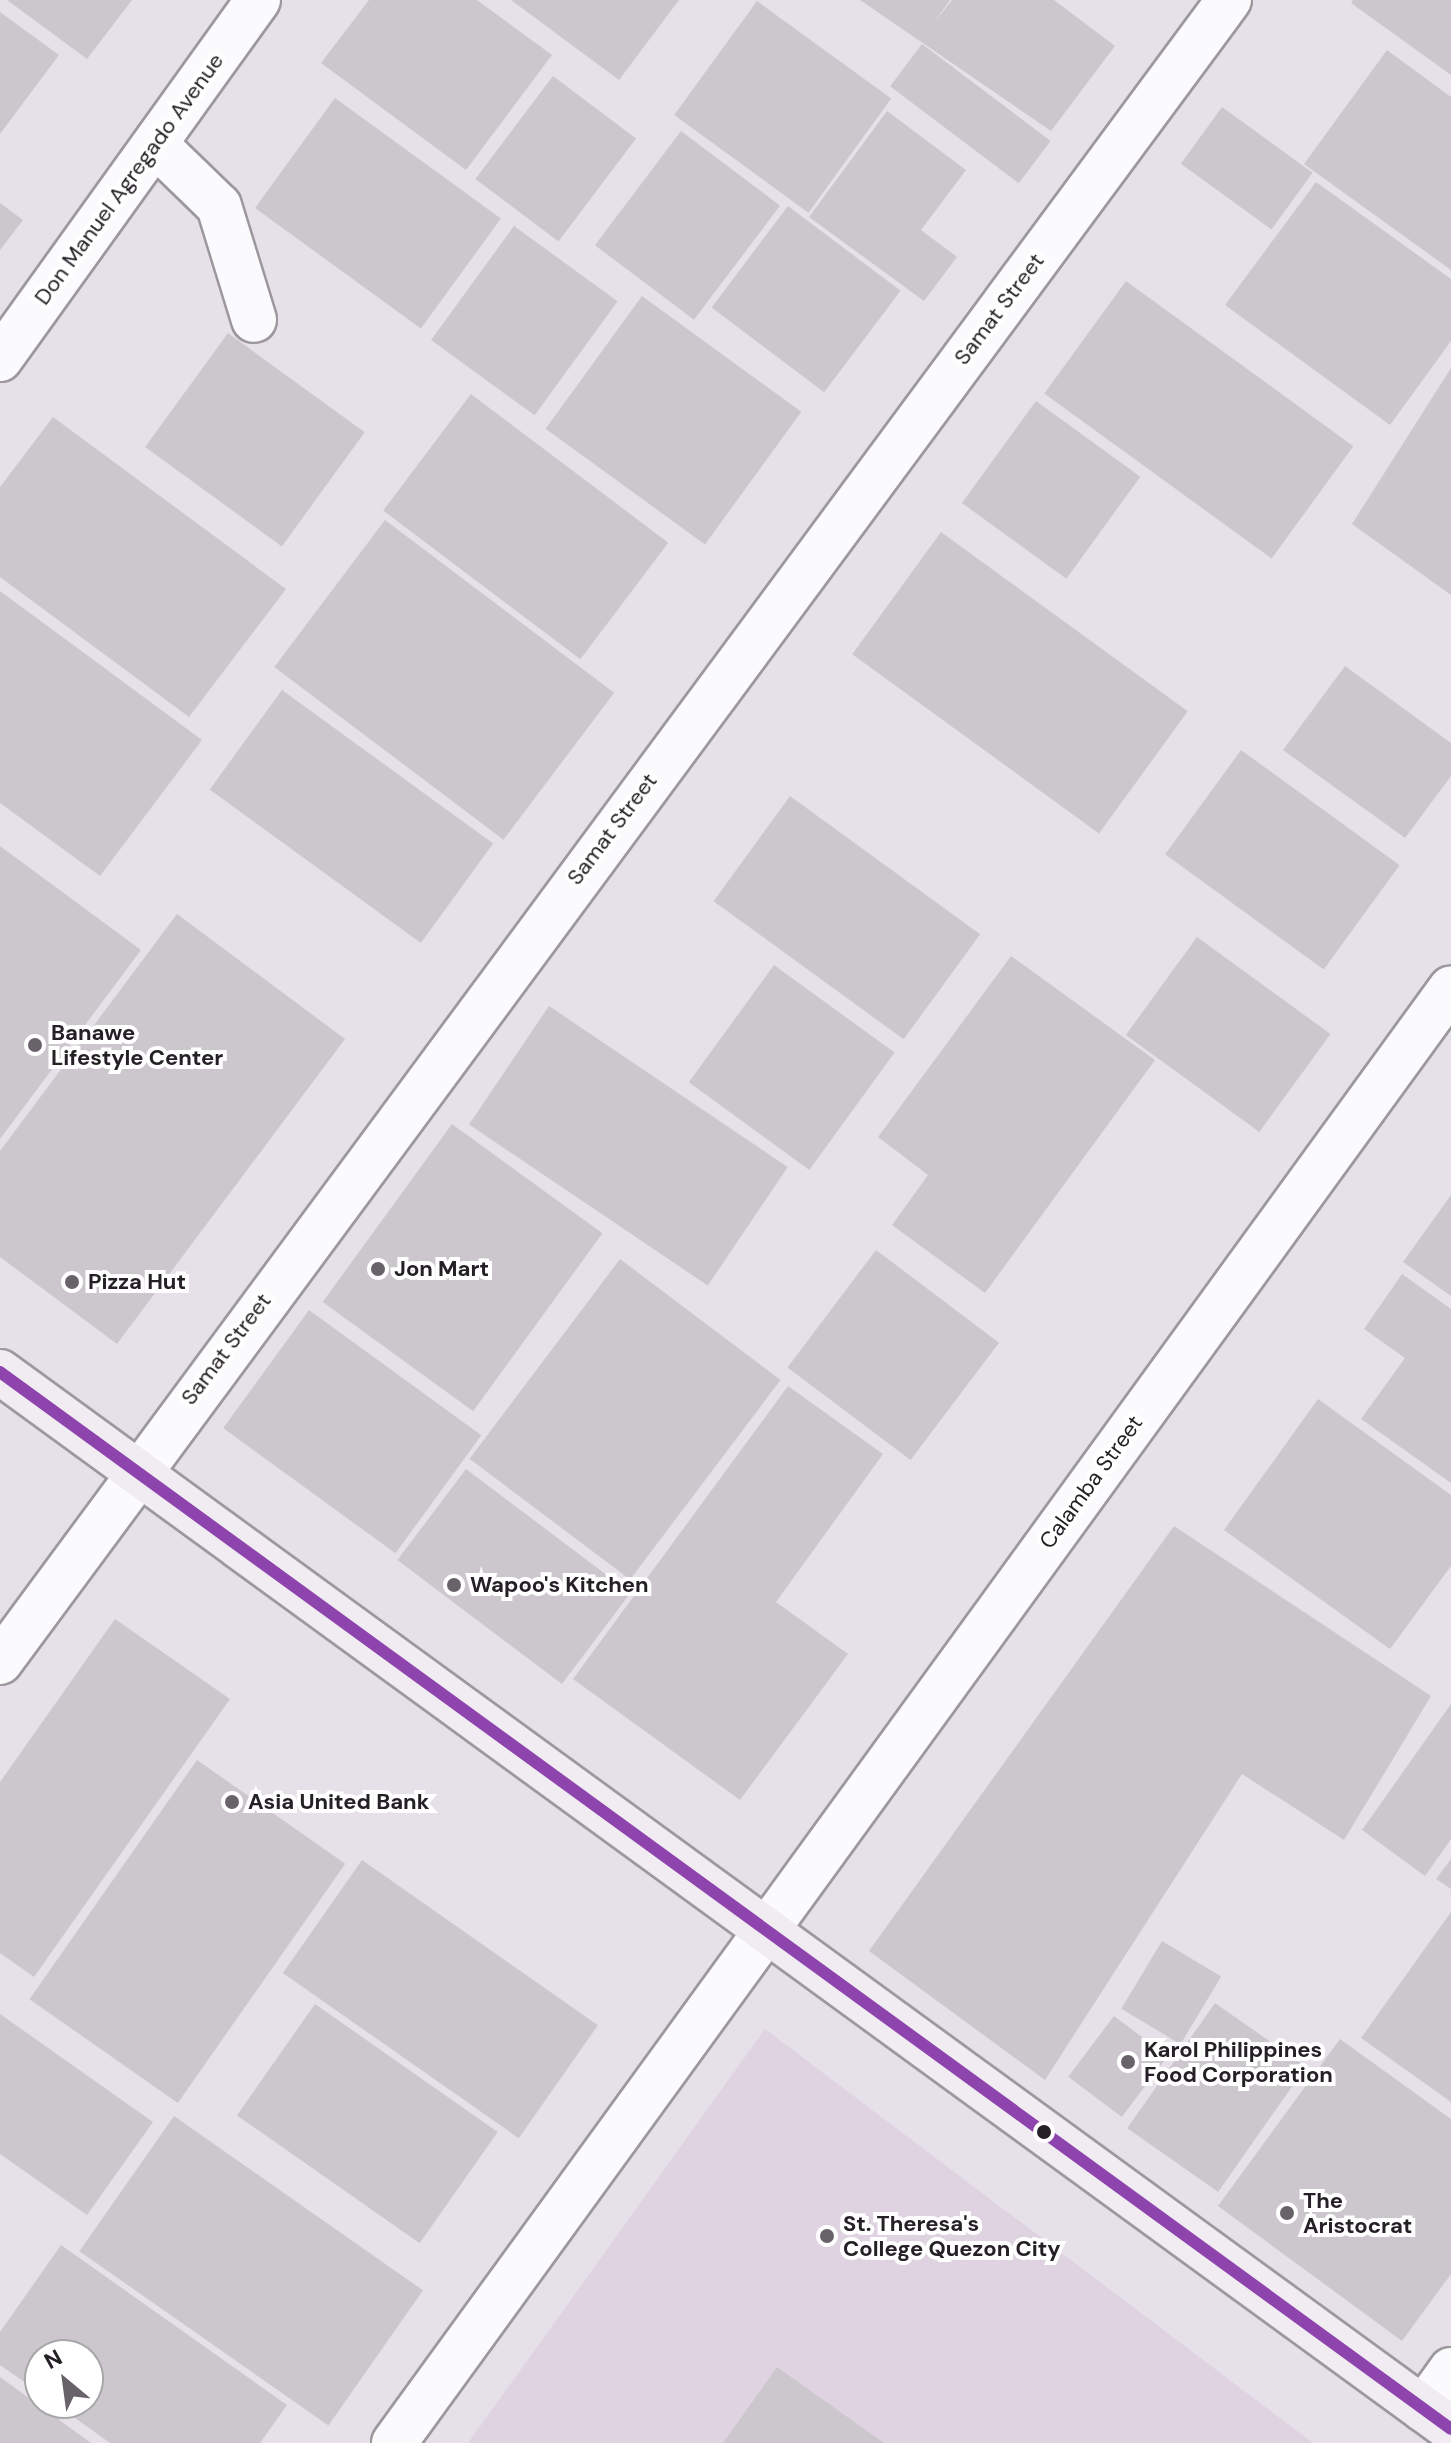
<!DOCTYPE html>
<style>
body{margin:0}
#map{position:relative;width:1451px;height:2443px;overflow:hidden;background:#e6e0e8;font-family:"DM Sans",sans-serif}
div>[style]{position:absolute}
.built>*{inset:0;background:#dfd3e1}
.building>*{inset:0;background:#ccc7cd;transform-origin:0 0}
.roads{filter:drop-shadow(2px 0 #9c989e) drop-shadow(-2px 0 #9c989e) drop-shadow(0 2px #9c989e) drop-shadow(0 -2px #9c989e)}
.minor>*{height:44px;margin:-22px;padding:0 22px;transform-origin:22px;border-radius:22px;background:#fbfafc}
.major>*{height:44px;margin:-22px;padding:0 22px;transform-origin:22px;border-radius:22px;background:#f1ebf2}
.bus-1>*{height:12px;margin:-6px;padding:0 6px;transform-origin:6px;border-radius:6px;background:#8e44ad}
.dots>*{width:22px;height:22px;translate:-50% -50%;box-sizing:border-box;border:4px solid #fff;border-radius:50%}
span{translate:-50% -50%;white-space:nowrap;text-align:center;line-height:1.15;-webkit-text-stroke:8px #fff;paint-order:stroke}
.street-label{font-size:22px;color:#242025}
.poi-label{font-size:22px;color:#242025;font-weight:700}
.left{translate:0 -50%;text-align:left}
.north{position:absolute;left:24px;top:2339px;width:80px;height:80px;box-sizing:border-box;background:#fff;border:2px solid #a7a6a8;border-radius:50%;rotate:331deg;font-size:22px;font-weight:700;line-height:32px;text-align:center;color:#242025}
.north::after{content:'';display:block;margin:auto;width:28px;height:36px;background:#686369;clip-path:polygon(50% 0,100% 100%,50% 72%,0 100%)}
</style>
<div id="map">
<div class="built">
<i style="clip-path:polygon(765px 2029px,1313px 2443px,468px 2443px)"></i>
</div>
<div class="building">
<i style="clip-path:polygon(7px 0,132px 0,87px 59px)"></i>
<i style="clip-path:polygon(369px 0,477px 0,552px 55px,466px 170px,321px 63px)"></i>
<i style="clip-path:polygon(511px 0,679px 0,619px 80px)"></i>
<i style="clip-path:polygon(860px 0,950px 0,934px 23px,952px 0,1054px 0,1115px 46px,1051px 131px)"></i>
<i style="clip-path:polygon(1353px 0,1451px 0,1451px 75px,1351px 3px)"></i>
<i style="left:757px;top:1px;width:166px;height:141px;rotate:36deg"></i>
<i style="clip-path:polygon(0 12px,59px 55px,0 134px)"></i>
<i style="left:922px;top:44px;width:161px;height:53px;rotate:37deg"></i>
<i style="clip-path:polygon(1387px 50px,1451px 97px,1451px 270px,1304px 164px)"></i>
<i style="left:553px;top:76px;width:104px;height:129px;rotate:37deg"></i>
<i style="left:335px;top:98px;width:205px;height:136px;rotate:36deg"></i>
<i style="left:1222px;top:107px;width:112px;height:70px;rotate:36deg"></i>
<i style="clip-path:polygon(887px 111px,966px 170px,921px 230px,957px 257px,924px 301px,809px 217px)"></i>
<i style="left:681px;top:131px;width:124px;height:143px;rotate:37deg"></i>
<i style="clip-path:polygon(1316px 182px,1451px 279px,1451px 341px,1390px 425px,1225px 305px)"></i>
<i style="clip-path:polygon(0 203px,23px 220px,0 250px)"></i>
<i style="left:788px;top:206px;width:141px;height:127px;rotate:37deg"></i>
<i style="left:514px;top:226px;width:128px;height:141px;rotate:36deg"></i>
<i style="left:1126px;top:281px;width:281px;height:139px;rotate:36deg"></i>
<i style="left:642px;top:296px;width:197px;height:164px;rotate:36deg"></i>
<i style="left:228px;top:333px;width:169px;height:141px;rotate:36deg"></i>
<i style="clip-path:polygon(1451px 368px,1451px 595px,1352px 524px)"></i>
<i style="left:471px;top:394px;width:247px;height:146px;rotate:37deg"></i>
<i style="left:1036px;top:401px;width:129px;height:126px;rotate:36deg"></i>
<i style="clip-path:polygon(53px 417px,286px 589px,189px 717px,0 577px,0 487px)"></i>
<i style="left:385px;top:520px;width:287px;height:184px;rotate:37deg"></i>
<i style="left:941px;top:532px;width:305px;height:151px;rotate:36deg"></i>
<i style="clip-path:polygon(0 591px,202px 740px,100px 876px,0 803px)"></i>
<i style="clip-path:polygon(1345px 666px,1451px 743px,1451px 776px,1405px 838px,1283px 750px)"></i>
<i style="left:282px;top:690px;width:261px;height:123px;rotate:36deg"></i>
<i style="left:1241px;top:750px;width:196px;height:129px;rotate:36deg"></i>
<i style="left:790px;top:796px;width:235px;height:130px;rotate:36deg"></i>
<i style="clip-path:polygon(0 846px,141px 950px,0 1139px)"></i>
<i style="clip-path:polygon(177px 914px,345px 1039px,117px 1344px,0 1257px,0 1151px)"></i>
<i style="left:1197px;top:937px;width:165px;height:121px;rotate:36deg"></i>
<i style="clip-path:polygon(1011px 956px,1155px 1060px,985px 1293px,892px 1225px,928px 1175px,878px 1137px)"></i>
<i style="left:774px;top:965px;width:149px;height:145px;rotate:36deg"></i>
<i style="left:549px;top:1006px;width:288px;height:143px;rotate:34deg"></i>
<i style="left:452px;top:1124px;width:186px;height:220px;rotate:36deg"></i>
<i style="clip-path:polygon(1451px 1195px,1451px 1296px,1403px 1262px)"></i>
<i style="left:876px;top:1250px;width:154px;height:147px;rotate:37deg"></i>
<i style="left:620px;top:1259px;width:201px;height:250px;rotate:37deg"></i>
<i style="clip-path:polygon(1402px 1274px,1451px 1309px,1451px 1483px,1361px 1419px,1405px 1358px,1364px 1329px)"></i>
<i style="left:309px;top:1310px;width:213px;height:146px;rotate:36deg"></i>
<i style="clip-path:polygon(788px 1386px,883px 1454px,776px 1602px,848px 1654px,740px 1800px,573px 1679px)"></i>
<i style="clip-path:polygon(1318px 1399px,1451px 1495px,1451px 1566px,1390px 1649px,1224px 1530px)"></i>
<i style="left:466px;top:1469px;width:206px;height:114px;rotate:37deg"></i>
<i style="clip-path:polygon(1174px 1526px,1431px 1696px,1344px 1840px,1242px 1774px,1045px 2080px,869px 1951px)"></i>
<i style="clip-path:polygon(115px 1619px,230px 1699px,34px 1977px,0 1953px,0 1782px)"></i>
<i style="clip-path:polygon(1451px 1704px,1451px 1839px,1425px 1876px,1362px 1830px)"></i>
<i style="left:197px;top:1760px;width:181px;height:292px;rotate:35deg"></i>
<i style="clip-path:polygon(1451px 1859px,1451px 1889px,1436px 1879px)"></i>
<i style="left:362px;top:1860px;width:288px;height:138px;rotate:35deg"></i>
<i style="clip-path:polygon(1451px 1912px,1451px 2102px,1361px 2038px)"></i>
<i style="left:1162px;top:1941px;width:69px;height:79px;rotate:31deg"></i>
<i style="left:1215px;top:2003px;width:111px;height:153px;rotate:35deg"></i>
<i style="left:315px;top:2004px;width:223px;height:136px;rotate:35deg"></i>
<i style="clip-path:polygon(0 2014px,153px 2122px,87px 2215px,0 2154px)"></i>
<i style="left:1114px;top:2016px;width:67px;height:76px;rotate:37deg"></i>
<i style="clip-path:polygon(1340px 2039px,1451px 2119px,1451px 2274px,1402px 2341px,1218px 2206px)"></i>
<i style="left:174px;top:2116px;width:304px;height:165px;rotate:35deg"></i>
<i style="clip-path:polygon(61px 2245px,287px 2405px,260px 2443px,110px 2443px,54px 2403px,88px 2403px,88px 2355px,40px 2355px,40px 2393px,0 2365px,0 2332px)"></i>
<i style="clip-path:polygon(777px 2367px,884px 2443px,723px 2443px)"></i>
<i style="clip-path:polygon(0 2377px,91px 2443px,0 2443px)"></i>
</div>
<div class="roads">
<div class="minor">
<i style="left:155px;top:144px;width:89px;rotate:44.1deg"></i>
<i style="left:219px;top:206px;width:119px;rotate:72.9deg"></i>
<i style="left:0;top:359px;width:442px;rotate:-54.3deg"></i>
<i style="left:0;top:1662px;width:2067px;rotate:-53.52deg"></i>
<i style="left:1423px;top:2409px;width:48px;rotate:-54.3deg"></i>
<i style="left:394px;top:2443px;width:1798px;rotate:-54deg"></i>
</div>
<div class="major">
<i style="left:0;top:1372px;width:1795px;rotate:36.07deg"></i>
</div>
</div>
<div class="bus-1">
<i style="left:0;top:1372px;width:1795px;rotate:36.07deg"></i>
</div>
<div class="dots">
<i style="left:35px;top:1045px;background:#686369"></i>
<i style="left:378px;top:1269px;background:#686369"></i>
<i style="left:72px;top:1282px;background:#686369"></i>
<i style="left:454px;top:1585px;background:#686369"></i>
<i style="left:232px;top:1802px;background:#686369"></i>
<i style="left:1128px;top:2062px;background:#686369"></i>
<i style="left:1044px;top:2132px;background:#242025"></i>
<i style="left:1287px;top:2213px;background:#686369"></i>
<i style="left:827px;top:2236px;background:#686369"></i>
</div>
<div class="street-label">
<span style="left:129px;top:179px;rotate:-54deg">Don Manuel Agregado Avenue</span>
<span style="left:999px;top:309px;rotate:-53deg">Samat Street</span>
<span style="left:612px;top:829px;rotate:-53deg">Samat Street</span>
<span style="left:226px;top:1349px;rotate:-53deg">Samat Street</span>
<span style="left:1091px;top:1482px;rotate:-54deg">Calamba Street</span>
</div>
<div class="poi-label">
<span class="left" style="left:51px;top:1045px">Banawe<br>Lifestyle Center</span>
<span class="left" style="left:394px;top:1269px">Jon Mart</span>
<span class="left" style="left:88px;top:1282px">Pizza Hut</span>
<span class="left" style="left:470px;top:1585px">Wapoo's Kitchen</span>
<span class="left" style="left:248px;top:1802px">Asia United Bank</span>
<span class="left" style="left:1144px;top:2062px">Karol Philippines<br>Food Corporation</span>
<span class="left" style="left:1303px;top:2213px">The<br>Aristocrat</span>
<span class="left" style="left:843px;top:2236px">St. Theresa's<br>College Quezon City</span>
</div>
<div class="north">N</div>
</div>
